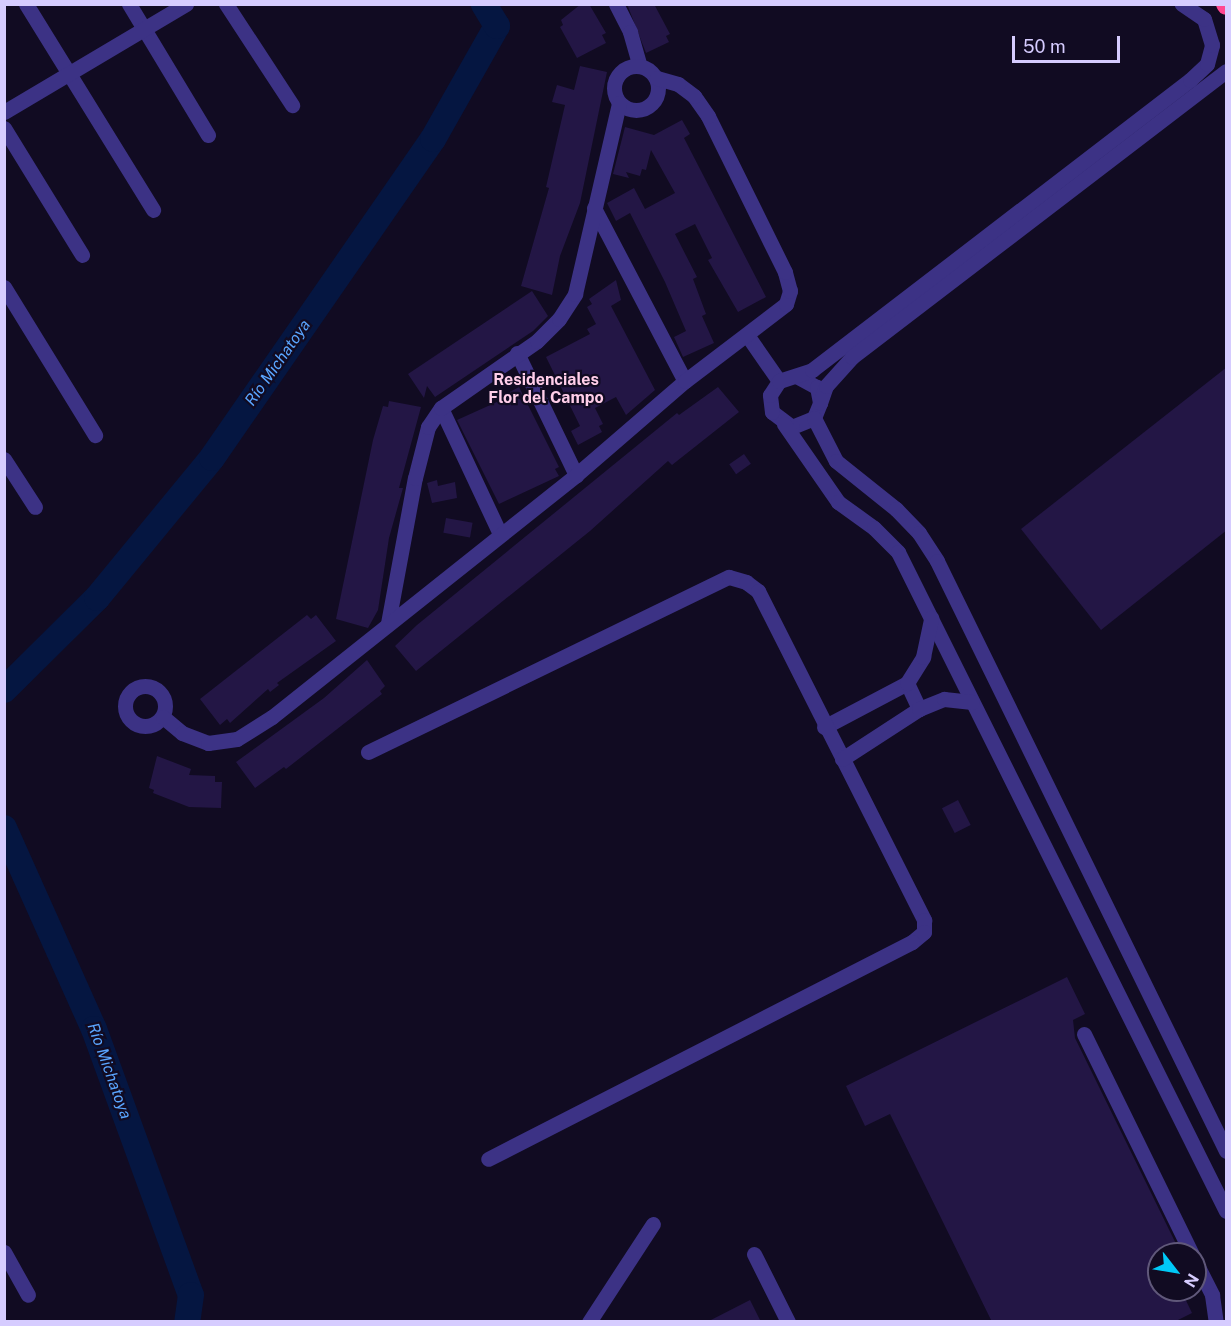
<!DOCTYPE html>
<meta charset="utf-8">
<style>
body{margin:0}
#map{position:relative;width:1231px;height:1326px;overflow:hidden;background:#110b22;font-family:"Public Sans",sans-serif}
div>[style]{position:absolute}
.river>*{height:26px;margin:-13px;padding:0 13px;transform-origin:13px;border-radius:13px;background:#051641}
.building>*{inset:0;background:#231645;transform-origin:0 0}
.minor>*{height:15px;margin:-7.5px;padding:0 7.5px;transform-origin:7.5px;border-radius:7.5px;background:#3c3285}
.minor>.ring{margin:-7.5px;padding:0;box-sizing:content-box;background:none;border:15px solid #3c3285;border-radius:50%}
.highway>*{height:18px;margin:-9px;padding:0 9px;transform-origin:9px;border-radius:9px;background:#ff4790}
span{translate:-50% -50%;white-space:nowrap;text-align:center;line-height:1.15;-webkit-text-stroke:4.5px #110b22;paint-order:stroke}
.water-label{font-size:16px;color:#5aa5ff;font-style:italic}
.neighbourhood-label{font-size:16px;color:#ffcee9;font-weight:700}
.frame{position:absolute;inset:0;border:6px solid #d6ccff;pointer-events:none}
.north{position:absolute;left:1147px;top:1242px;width:60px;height:60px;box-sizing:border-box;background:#110b22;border:2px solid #60587a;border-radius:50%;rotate:121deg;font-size:16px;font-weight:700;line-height:24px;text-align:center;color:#d6ccff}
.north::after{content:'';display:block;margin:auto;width:21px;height:27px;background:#00c9f7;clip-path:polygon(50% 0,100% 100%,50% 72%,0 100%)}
.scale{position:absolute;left:1012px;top:36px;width:108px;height:27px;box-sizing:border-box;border:3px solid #d6ccff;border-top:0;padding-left:8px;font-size:18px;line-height:21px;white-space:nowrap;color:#d6ccff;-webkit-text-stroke:4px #110b22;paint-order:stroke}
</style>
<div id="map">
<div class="river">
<i style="left:4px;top:690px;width:131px;rotate:-44.7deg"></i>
<i style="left:97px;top:598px;width:181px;rotate:-50.6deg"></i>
<i style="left:212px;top:458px;width:388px;rotate:-55.3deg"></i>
<i style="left:433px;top:139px;width:130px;rotate:-60.5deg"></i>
<i style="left:497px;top:26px;width:26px;rotate:-121deg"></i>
<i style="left:4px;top:828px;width:220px;rotate:65.9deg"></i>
<i style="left:94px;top:1029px;width:283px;rotate:70deg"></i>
<i style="left:191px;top:1295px;width:27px;rotate:98deg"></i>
</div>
<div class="building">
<i style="clip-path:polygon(581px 4px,589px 4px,606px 33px,602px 35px,606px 43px,577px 58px,560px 27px,563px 25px,561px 20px)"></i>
<i style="clip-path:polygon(627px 4px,654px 4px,670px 34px,666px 36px,669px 42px,646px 53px)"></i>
<i style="clip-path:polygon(580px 66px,607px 72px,580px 203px,560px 256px,552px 295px,521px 286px,549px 188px,546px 187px,565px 105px,552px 102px,557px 85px,574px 90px)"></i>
<i style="clip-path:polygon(682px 120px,690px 134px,684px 138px,766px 297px,738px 312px,708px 260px,712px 258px,695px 224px,675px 234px,697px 277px,693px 279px,706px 314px,702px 316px,714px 343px,683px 357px,674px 337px,686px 331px,665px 282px,630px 213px,616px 221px,607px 203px,634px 188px,645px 209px,675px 193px,651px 150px,646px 170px,642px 169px,640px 176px,626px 172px,629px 178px,613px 174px,625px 127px,654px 135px)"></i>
<i style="clip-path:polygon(616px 280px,621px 300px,611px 306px,655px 390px,626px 415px,616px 397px,595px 408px,603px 424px,599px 426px,602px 432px,578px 445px,571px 431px,580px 426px,546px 357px,590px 334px,587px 329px,596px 324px,587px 307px,592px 304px,589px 299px)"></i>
<i style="clip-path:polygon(532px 291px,548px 316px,533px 331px,435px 397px,427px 386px,424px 398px,408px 374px)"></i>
<i style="clip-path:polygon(1227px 367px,1227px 530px,1101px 630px,1021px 529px)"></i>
<i style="clip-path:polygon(519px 387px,559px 467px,555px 469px,559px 476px,499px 504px,457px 420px,508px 397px,506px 394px)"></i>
<i style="clip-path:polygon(718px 387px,739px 412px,672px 465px,668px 461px,590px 531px,416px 671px,395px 646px,417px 625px,677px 413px,679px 415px)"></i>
<i style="clip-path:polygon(389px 401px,421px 407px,399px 488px,403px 488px,389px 538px,378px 610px,368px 628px,336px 619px,373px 440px,383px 406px,388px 407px)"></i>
<i style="left:744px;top:454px;width:12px;height:18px;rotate:55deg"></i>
<i style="clip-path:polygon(437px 480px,438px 486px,455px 482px,457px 498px,432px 503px,427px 483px)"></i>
<i style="left:446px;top:518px;width:27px;height:15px;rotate:10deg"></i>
<i style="clip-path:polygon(307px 615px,311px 619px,316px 615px,336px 641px,277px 683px,279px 685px,270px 692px,268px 689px,230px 723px,227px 719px,220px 725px,200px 699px)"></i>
<i style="clip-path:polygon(367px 660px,385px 686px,380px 691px,382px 694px,286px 769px,284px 767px,255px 788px,236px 762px,324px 698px)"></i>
<i style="clip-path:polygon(157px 756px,191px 769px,189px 775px,215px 776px,215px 782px,222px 782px,221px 808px,189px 807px,153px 793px,154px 790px,149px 788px)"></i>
<i style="left:958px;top:800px;width:28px;height:18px;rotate:63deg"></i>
<i style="clip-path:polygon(1067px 977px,1085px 1014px,1073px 1020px,1075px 1038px,1181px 1254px,1159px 1254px,1159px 1290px,1181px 1290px,1192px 1313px,1174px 1322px,992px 1322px,890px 1114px,865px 1126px,846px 1086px)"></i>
<i style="clip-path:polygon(750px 1300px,761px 1322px,707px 1322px)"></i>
</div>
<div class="minor">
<i style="left:26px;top:4px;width:242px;rotate:58.3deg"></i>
<i style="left:129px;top:4px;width:153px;rotate:58.9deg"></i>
<i style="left:226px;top:4px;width:121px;rotate:56.8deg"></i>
<i style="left:616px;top:4px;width:31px;rotate:63deg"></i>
<i style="left:630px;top:32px;width:35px;rotate:74deg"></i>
<i class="ring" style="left:614px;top:66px;width:29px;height:29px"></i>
<i style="left:4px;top:112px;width:212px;rotate:-30.7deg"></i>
<i style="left:4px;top:128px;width:149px;rotate:58.4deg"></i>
<i style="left:594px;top:208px;width:195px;rotate:62.3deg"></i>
<i style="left:4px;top:287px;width:174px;rotate:58.4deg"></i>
<i style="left:747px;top:335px;width:56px;rotate:55.2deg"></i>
<i style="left:517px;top:353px;width:136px;rotate:64.2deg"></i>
<i style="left:796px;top:376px;width:24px;rotate:28deg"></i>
<i style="left:817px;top:387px;width:16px;rotate:79deg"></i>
<i style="left:820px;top:403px;width:16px;rotate:112deg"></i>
<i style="left:814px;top:418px;width:24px;rotate:158deg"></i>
<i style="left:792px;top:427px;width:25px;rotate:-143deg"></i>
<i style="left:772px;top:412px;width:17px;rotate:-97deg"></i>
<i style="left:770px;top:395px;width:17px;rotate:-57deg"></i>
<i style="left:779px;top:381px;width:35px;rotate:-18deg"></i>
<i style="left:812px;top:370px;width:476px;rotate:-37.5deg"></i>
<i style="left:1190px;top:80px;width:23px;rotate:-43deg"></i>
<i style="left:1207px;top:64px;width:20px;rotate:-75deg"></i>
<i style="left:1212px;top:45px;width:27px;rotate:-107deg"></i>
<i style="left:1204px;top:19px;width:27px;rotate:-146deg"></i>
<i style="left:820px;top:403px;width:18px;rotate:-71deg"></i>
<i style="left:826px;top:386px;width:39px;rotate:-48deg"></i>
<i style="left:852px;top:357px;width:471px;rotate:-37.4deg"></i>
<i style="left:441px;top:408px;width:139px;rotate:64.9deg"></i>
<i style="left:814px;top:418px;width:48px;rotate:62.9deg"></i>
<i style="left:836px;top:461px;width:77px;rotate:38.7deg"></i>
<i style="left:896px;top:509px;width:33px;rotate:46deg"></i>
<i style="left:919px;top:533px;width:33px;rotate:57deg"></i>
<i style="left:937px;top:561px;width:657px;rotate:63.9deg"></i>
<i style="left:784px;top:424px;width:95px;rotate:55.3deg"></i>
<i style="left:838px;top:502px;width:44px;rotate:35.8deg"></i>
<i style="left:874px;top:528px;width:34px;rotate:45deg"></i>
<i style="left:898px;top:552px;width:736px;rotate:63.54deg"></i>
<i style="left:4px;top:459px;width:57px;rotate:57.1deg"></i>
<i style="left:388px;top:623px;width:147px;rotate:-79.5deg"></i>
<i style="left:415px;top:478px;width:53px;rotate:-75.7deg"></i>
<i style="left:428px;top:427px;width:23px;rotate:-56deg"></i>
<i style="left:441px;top:408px;width:117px;rotate:-34.9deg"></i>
<i style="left:537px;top:341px;width:31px;rotate:-45deg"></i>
<i style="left:559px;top:319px;width:30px;rotate:-57deg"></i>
<i style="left:575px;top:294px;width:196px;rotate:-77deg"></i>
<i style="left:907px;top:683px;width:29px;rotate:65deg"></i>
<i class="ring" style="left:125px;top:686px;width:25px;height:25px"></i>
<i style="left:163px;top:717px;width:25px;rotate:40deg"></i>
<i style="left:182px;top:733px;width:28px;rotate:21deg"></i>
<i style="left:208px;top:743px;width:29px;rotate:-8deg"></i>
<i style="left:237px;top:739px;width:41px;rotate:-32.2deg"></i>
<i style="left:272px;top:717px;width:389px;rotate:-38.5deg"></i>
<i style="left:576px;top:475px;width:144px;rotate:-40.8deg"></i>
<i style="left:685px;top:381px;width:127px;rotate:-37.3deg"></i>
<i style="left:786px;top:304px;width:14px;rotate:-73deg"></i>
<i style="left:790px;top:291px;width:20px;rotate:-105deg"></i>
<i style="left:785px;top:272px;width:174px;rotate:-116.3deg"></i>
<i style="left:708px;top:116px;width:24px;rotate:-125deg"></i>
<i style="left:694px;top:96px;width:20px;rotate:-143deg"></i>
<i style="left:678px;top:84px;width:22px;rotate:-164deg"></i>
<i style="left:824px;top:727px;width:94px;rotate:-27.9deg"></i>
<i style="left:907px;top:683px;width:31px;rotate:-58deg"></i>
<i style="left:923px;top:657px;width:40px;rotate:-78deg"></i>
<i style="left:368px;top:752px;width:401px;rotate:-25.9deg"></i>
<i style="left:729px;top:577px;width:18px;rotate:16deg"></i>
<i style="left:746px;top:582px;width:15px;rotate:37deg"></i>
<i style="left:758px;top:591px;width:369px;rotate:63.2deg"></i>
<i style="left:924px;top:920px;width:12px;rotate:90deg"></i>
<i style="left:924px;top:932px;width:16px;rotate:140deg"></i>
<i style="left:912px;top:942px;width:476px;rotate:152.9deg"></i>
<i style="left:842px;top:759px;width:92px;rotate:-33deg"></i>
<i style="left:919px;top:709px;width:27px;rotate:-22deg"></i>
<i style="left:944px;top:699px;width:28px;rotate:6deg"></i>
<i style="left:1084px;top:1034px;width:245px;rotate:63.9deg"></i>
<i style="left:4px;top:1252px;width:49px;rotate:60.8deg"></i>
<i style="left:754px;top:1254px;width:76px;rotate:63.4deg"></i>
<i style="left:1195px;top:1261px;width:38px;rotate:63deg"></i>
<i style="left:1212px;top:1295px;width:27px;rotate:82deg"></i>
<i style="left:589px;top:1322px;width:117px;rotate:-56.9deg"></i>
</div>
<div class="highway">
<i style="left:1225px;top:4px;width:2px;rotate:63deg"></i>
</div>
<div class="water-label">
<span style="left:278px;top:363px;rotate:-55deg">Río Michatoya</span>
<span style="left:109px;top:1071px;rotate:70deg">Río Michatoya</span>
</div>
<div class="neighbourhood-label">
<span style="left:546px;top:389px">Residenciales<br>Flor del Campo</span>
</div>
<div class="frame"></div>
<div class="north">N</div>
<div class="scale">50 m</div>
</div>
